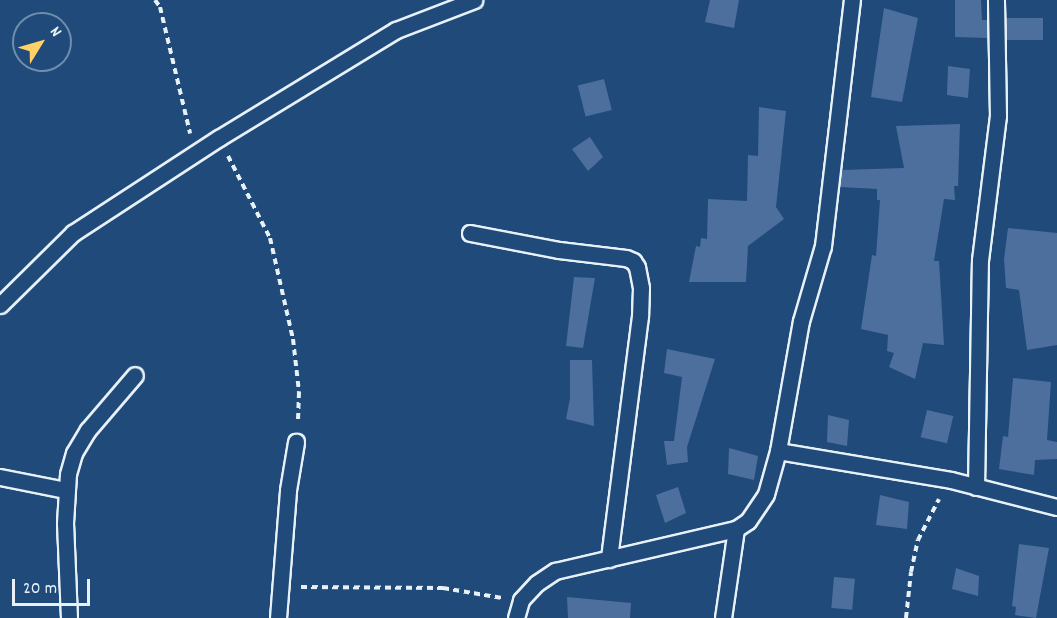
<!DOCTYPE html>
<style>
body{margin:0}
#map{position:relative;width:1057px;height:618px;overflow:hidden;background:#1f4a7a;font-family:Dekko,sans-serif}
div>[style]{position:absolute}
.building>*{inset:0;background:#4c6f9e;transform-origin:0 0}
.path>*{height:4px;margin-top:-2px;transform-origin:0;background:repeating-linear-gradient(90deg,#e8f1f8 0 6px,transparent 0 10.5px)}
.roads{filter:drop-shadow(2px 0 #e8f1f8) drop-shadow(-2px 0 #e8f1f8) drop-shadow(0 2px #e8f1f8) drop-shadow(0 -2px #e8f1f8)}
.lane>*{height:15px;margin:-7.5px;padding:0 7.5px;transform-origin:7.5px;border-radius:7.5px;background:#1f4a7a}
span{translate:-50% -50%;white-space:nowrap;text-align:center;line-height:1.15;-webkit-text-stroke:4.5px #1f4a7a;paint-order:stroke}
.north{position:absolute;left:12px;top:12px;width:60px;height:60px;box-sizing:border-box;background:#1f4a7a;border:2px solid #6f8dac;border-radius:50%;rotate:53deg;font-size:16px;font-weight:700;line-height:24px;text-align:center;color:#e8f1f8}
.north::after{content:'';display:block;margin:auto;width:21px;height:27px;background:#ffd166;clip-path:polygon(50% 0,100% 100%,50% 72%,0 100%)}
.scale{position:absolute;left:12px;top:579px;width:78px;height:27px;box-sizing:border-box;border:3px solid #e8f1f8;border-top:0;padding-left:8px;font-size:18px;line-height:21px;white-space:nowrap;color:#e8f1f8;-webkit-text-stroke:4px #1f4a7a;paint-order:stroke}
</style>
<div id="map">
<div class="building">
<i style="clip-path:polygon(710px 0,739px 0,734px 28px,705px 22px)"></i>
<i style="clip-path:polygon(955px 0,981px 0,982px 20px,987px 20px,987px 38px,955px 37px)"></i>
<i style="clip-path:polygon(884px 8px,918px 18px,902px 102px,871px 97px)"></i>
<i style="left:1043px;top:18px;width:22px;height:37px;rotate:90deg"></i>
<i style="clip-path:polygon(948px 66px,970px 69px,968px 98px,947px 95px)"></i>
<i style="left:604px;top:79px;width:32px;height:27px;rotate:76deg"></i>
<i style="clip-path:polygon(759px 107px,786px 111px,776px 207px,784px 219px,748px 246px,746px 282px,689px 282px,696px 246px,700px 247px,701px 238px,707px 239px,708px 199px,747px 201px,748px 155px,758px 156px)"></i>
<i style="clip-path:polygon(960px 124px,958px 186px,954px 186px,955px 200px,944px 199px,934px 261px,939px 261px,944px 345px,923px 343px,915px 379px,889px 367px,894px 353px,887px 351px,888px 335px,861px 329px,872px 255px,876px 256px,880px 200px,877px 200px,877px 189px,840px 187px,842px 170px,904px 168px,896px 126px)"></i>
<i style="clip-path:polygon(590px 137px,603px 157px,588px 171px,572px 149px)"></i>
<i style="clip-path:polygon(1008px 228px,1057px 233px,1057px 345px,1027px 350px,1019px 290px,1006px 288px,1004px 259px)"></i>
<i style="clip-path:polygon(574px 277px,595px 278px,583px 348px,566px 346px)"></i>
<i style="clip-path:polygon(667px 349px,715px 359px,687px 447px,688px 462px,667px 465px,664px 441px,674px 441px,682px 377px,664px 373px)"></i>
<i style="clip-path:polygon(570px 360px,592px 360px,594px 426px,566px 419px,570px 398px)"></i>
<i style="clip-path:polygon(1013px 378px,1051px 382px,1047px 440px,1057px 442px,1057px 459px,1035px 460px,1034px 475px,999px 469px,1003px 436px,1008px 437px)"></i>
<i style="left:927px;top:410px;width:27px;height:28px;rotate:13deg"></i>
<i style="clip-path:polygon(828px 415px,849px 420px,847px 446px,827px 442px)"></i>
<i style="clip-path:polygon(729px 448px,758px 456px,754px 480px,728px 474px)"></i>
<i style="clip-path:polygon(678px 487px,686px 513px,665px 523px,656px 495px)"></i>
<i style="clip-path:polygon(880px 495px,909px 502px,907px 529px,876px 525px)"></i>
<i style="clip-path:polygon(1019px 544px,1049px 548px,1036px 618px,1015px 615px,1016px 607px,1012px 606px)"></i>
<i style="clip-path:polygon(956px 568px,979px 576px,978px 596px,952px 589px)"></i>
<i style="left:834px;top:577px;width:21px;height:31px;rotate:5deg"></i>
<i style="clip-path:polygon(567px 597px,631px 603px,630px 618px,568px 618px)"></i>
</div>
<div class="path">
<i style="left:155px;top:0;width:9px;rotate:54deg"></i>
<i style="left:160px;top:7px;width:130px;rotate:76.6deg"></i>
<i style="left:228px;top:156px;width:92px;rotate:62.9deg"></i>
<i style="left:270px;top:238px;width:104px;rotate:77.2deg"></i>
<i style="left:293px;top:339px;width:53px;rotate:83.5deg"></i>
<i style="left:299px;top:392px;width:31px;rotate:92deg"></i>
<i style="left:301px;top:587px;width:142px;rotate:0.4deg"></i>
<i style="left:443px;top:588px;width:60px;rotate:9.6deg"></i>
<i style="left:906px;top:618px;width:46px;rotate:-83.8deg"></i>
<i style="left:911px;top:572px;width:33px;rotate:-78deg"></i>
<i style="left:918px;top:540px;width:46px;rotate:-62.9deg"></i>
</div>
<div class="roads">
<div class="lane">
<i style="left:470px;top:233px;width:91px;rotate:10.8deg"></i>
<i style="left:559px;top:250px;width:67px;rotate:6.8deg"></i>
<i style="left:626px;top:258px;width:8px;rotate:23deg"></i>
<i style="left:633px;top:261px;width:7px;rotate:56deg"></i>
<i style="left:637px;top:267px;width:21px;rotate:79deg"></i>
<i style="left:641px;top:288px;width:28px;rotate:92deg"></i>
<i style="left:640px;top:316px;width:245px;rotate:97.3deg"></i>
<i style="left:0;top:305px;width:103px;rotate:-44.6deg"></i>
<i style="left:73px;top:233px;width:174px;rotate:-33.1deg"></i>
<i style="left:219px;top:138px;width:207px;rotate:-31.4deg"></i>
<i style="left:396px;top:30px;width:84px;rotate:-21deg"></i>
<i style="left:778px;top:451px;width:175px;rotate:9.5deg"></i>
<i style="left:951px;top:480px;width:109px;rotate:14.3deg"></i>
<i style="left:0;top:477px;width:66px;rotate:11.3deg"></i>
<i style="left:976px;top:487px;width:227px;rotate:-89deg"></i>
<i style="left:980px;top:260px;width:145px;rotate:-82.9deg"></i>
<i style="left:998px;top:116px;width:116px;rotate:-91deg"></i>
<i style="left:69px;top:618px;width:95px;rotate:-92.4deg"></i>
<i style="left:65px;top:523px;width:49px;rotate:-86.5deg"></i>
<i style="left:68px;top:474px;width:22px;rotate:-74deg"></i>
<i style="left:74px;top:453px;width:27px;rotate:-59deg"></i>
<i style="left:88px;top:430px;width:72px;rotate:-49.5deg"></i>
<i style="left:278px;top:618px;width:128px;rotate:-85.5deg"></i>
<i style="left:288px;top:490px;width:49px;rotate:-80.5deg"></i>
<i style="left:516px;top:618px;width:19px;rotate:-74deg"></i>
<i style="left:521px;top:600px;width:23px;rotate:-47deg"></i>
<i style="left:537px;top:583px;width:22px;rotate:-34deg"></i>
<i style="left:555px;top:571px;width:186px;rotate:-13.1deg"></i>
<i style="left:723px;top:618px;width:90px;rotate:-81.7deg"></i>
<i style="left:736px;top:529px;width:14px;rotate:-34deg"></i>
<i style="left:748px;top:521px;width:32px;rotate:-56deg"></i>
<i style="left:766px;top:494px;width:45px;rotate:-74.4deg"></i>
<i style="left:778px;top:451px;width:132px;rotate:-80deg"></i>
<i style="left:801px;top:321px;width:78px;rotate:-73.7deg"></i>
<i style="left:823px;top:246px;width:248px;rotate:-83.3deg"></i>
</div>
</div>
<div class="north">N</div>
<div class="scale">20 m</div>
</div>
